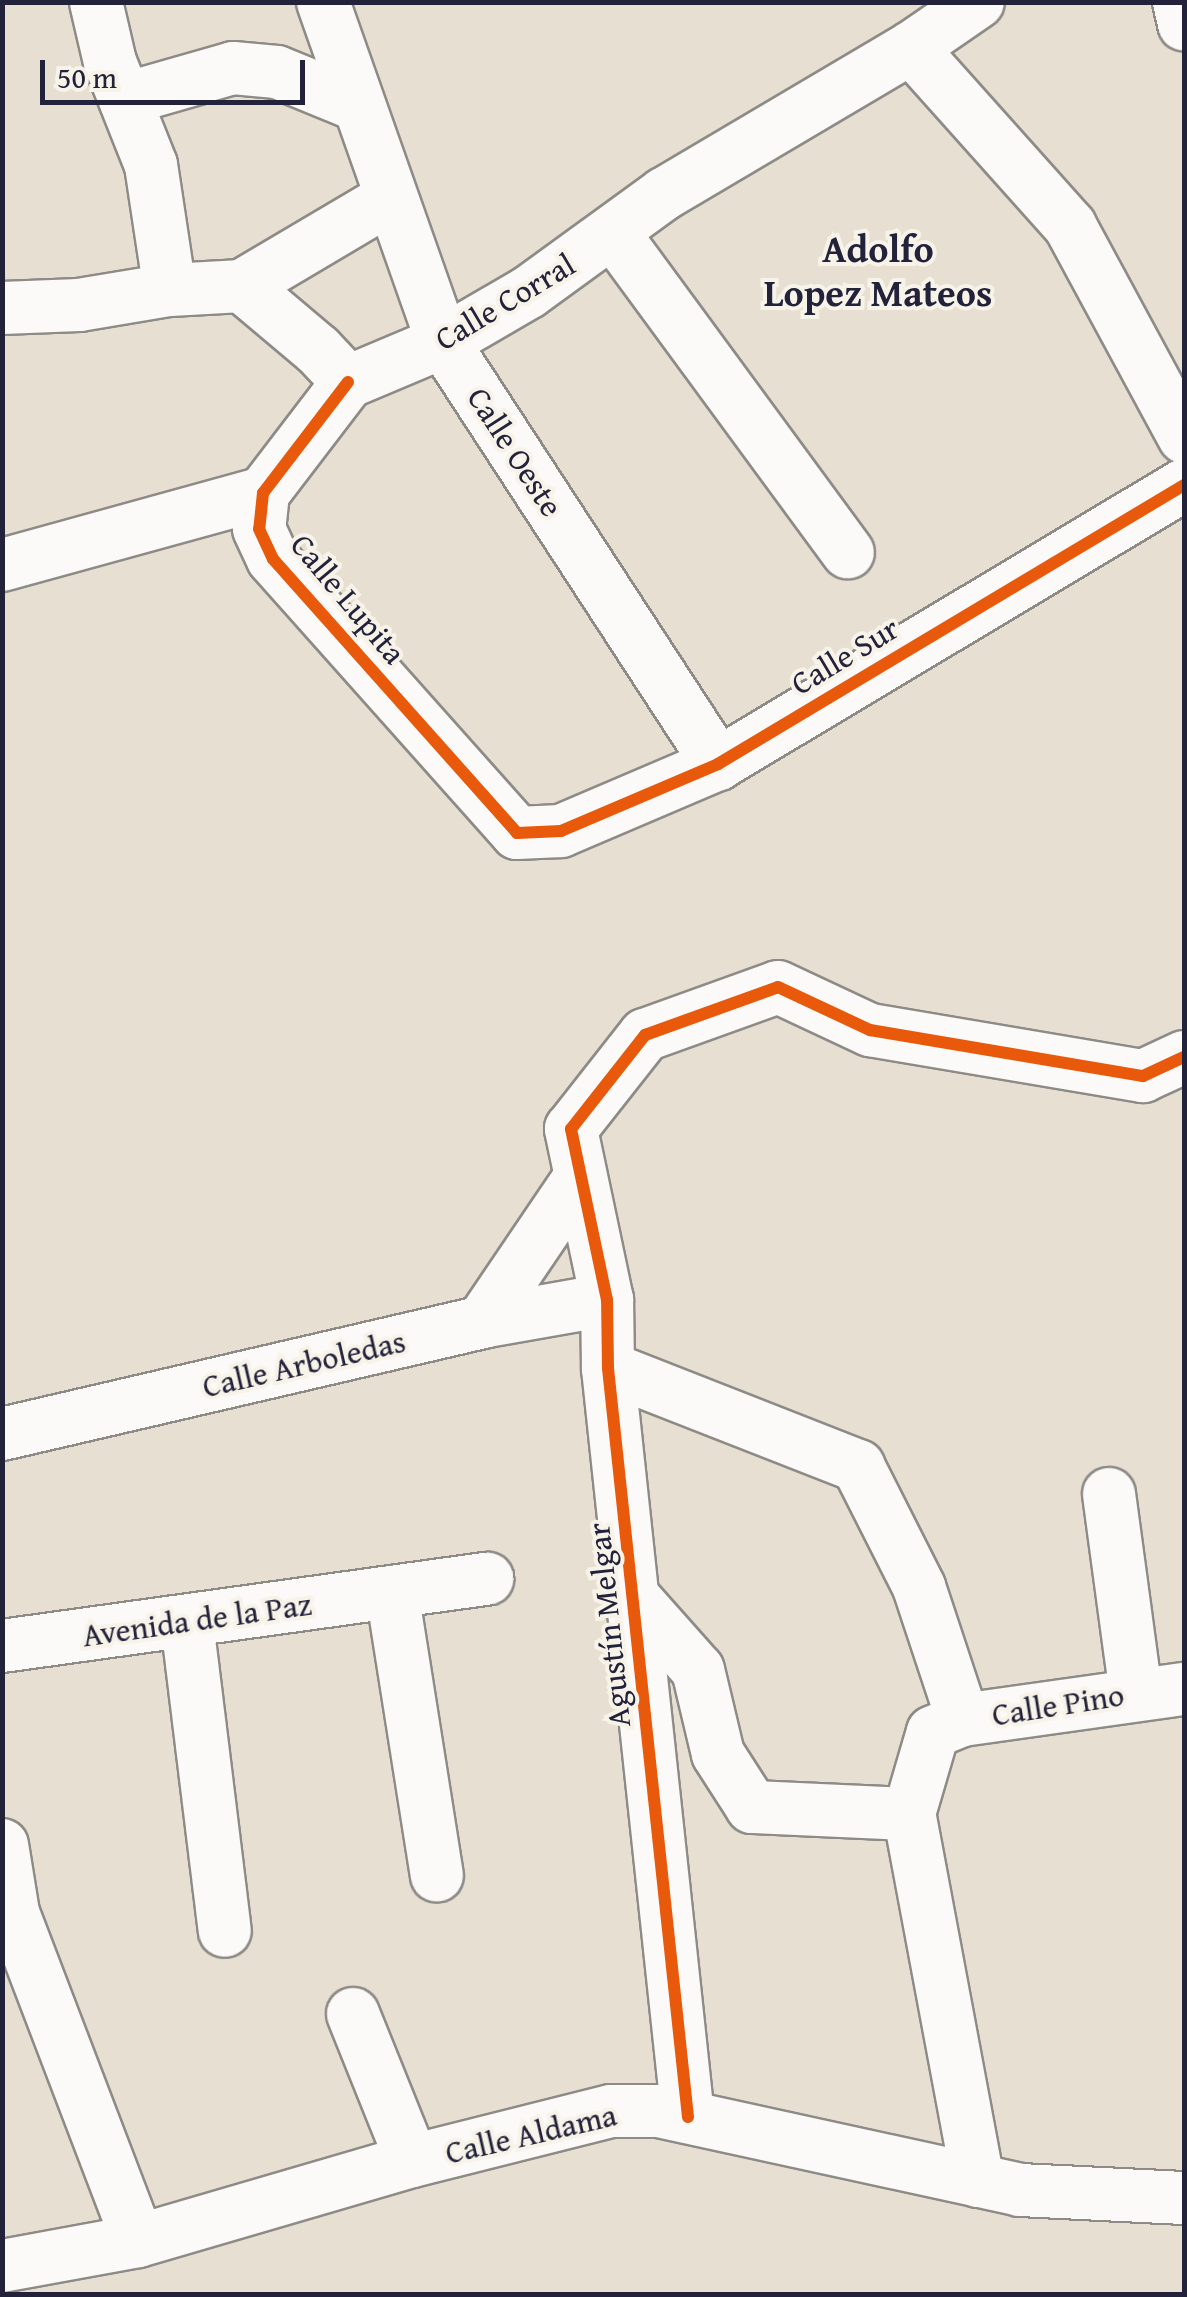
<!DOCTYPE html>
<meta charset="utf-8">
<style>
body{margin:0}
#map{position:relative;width:1187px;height:2297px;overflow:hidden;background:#e7e0d2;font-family:"Gentium Book Plus",serif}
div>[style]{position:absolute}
.roads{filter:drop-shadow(2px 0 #8e8b87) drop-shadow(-2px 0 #8e8b87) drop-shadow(0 2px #8e8b87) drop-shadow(0 -2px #8e8b87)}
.minor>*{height:52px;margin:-26px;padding:0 26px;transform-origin:26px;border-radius:26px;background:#fbfaf8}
.cycleway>*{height:12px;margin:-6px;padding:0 6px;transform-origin:6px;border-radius:6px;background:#e8590c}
span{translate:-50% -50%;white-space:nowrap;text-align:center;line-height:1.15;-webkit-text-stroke:8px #f7f3e8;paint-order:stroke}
.street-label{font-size:32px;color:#22223b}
.quarter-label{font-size:38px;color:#22223b;font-weight:700}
.frame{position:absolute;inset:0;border:5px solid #22223b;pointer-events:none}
.scale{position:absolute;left:40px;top:60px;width:265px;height:45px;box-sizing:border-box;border:5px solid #22223b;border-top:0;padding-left:12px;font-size:30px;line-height:35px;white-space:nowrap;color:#22223b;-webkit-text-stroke:8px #f7f3e8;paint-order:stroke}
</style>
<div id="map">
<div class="roads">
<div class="minor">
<i style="left:96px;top:2px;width:62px;rotate:76.9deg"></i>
<i style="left:110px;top:62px;width:111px;rotate:68.3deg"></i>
<i style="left:151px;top:165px;width:126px;rotate:81.4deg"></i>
<i style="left:323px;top:2px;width:361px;rotate:70.6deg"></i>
<i style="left:443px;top:342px;width:504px;rotate:56.91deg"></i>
<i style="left:1179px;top:2px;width:23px;rotate:77deg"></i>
<i style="left:911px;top:48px;width:239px;rotate:48.2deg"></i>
<i style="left:1070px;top:226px;width:240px;rotate:61.6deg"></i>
<i style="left:125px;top:99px;width:112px;rotate:-16deg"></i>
<i style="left:233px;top:68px;width:44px;rotate:5.2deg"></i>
<i style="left:277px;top:72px;width:87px;rotate:22.2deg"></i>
<i style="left:614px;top:234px;width:395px;rotate:53.7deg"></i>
<i style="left:242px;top:286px;width:173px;rotate:-30.6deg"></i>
<i style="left:2px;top:308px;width:77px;rotate:-2.2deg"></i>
<i style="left:79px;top:305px;width:92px;rotate:-9.4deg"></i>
<i style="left:170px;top:290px;width:72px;rotate:-3.2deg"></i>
<i style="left:242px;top:286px;width:99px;rotate:40.1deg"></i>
<i style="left:318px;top:350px;width:44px;rotate:46.8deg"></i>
<i style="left:348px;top:382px;width:103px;rotate:-22.8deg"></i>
<i style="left:443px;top:342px;width:99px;rotate:-30.2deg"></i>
<i style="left:529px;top:292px;width:167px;rotate:-36deg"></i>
<i style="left:664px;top:194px;width:287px;rotate:-30.6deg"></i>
<i style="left:911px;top:48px;width:81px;rotate:-34.5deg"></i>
<i style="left:348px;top:382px;width:140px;rotate:127.4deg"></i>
<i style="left:263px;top:493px;width:36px;rotate:96deg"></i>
<i style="left:259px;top:529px;width:33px;rotate:65deg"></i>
<i style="left:273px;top:559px;width:367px;rotate:48.3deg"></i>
<i style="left:517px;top:833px;width:44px;rotate:-2.6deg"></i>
<i style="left:561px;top:831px;width:171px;rotate:-23.1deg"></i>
<i style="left:718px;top:764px;width:543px;rotate:-30.91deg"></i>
<i style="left:2px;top:565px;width:271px;rotate:-15.4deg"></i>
<i style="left:482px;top:1322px;width:173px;rotate:-55.9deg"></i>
<i style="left:608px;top:1368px;width:269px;rotate:21.4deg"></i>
<i style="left:858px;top:1466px;width:136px;rotate:63.2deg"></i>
<i style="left:919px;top:1587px;width:140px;rotate:71.7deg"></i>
<i style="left:2px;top:1434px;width:493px;rotate:-13.1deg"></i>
<i style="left:482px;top:1322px;width:127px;rotate:-10deg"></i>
<i style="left:1109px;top:1494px;width:201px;rotate:82.3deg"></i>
<i style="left:392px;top:1592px;width:287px;rotate:81deg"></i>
<i style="left:634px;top:1598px;width:96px;rotate:48.4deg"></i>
<i style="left:698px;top:1670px;width:86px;rotate:76.6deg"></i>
<i style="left:718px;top:1754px;width:63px;rotate:57.3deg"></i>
<i style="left:752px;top:1807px;width:157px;rotate:2.6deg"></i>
<i style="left:187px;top:1623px;width:310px;rotate:83deg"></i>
<i style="left:2px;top:1646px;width:490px;rotate:-7.9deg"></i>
<i style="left:2px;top:1845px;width:69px;rotate:80.8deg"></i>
<i style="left:13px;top:1913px;width:351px;rotate:69.1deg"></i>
<i style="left:353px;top:2014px;width:158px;rotate:68.1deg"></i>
<i style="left:688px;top:2117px;width:753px;rotate:-96.1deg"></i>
<i style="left:608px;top:1368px;width:68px;rotate:-90.8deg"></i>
<i style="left:607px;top:1300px;width:175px;rotate:-101.9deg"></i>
<i style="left:571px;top:1129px;width:120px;rotate:-51.8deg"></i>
<i style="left:645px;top:1035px;width:141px;rotate:-19.8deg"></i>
<i style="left:778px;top:987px;width:102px;rotate:25.1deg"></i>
<i style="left:870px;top:1030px;width:277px;rotate:9.6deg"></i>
<i style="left:1143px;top:1076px;width:45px;rotate:-24.9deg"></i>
<i style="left:978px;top:2181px;width:373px;rotate:-100.6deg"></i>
<i style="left:909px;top:1814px;width:85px;rotate:-73.7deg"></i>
<i style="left:933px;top:1732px;width:32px;rotate:-22deg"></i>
<i style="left:963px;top:1720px;width:223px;rotate:-8deg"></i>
<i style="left:2px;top:2266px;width:138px;rotate:-10.4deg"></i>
<i style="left:138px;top:2241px;width:285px;rotate:-16.3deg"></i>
<i style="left:412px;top:2161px;width:205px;rotate:-14.1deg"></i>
<i style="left:611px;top:2111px;width:48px"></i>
<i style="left:659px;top:2111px;width:370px;rotate:12.3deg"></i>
<i style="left:1020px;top:2190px;width:164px;rotate:2.8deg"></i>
</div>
</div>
<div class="cycleway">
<i style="left:348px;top:382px;width:140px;rotate:127.4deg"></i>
<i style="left:263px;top:493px;width:36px;rotate:96deg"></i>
<i style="left:259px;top:529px;width:33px;rotate:65deg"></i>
<i style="left:273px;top:559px;width:367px;rotate:48.3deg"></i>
<i style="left:517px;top:833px;width:44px;rotate:-2.6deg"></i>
<i style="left:561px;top:831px;width:171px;rotate:-23.1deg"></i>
<i style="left:718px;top:764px;width:543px;rotate:-30.91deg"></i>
<i style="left:688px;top:2117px;width:753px;rotate:-96.1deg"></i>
<i style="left:608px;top:1368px;width:68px;rotate:-90.8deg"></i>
<i style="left:607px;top:1300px;width:175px;rotate:-101.9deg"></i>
<i style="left:571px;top:1129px;width:120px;rotate:-51.8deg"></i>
<i style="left:645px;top:1035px;width:141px;rotate:-19.8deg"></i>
<i style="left:778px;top:987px;width:102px;rotate:25.1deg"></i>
<i style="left:870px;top:1030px;width:277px;rotate:9.6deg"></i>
<i style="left:1143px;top:1076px;width:45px;rotate:-24.9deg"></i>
</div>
<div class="street-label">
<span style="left:505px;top:302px;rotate:-31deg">Calle Corral</span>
<span style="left:515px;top:452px;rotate:57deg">Calle Oeste</span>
<span style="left:348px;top:599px;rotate:50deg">Calle Lupita</span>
<span style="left:845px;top:656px;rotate:-31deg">Calle Sur</span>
<span style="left:304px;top:1364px;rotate:-13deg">Calle Arboledas</span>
<span style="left:197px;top:1620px;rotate:-8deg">Avenida de la Paz</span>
<span style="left:609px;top:1625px;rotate:-96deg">Agustín Melgar</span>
<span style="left:1058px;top:1705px;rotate:-9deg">Calle Pino</span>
<span style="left:531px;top:2134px;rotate:-13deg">Calle Aldama</span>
</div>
<div class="quarter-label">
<span style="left:878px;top:271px">Adolfo<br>Lopez Mateos</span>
</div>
<div class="frame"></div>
<div class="scale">50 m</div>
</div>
